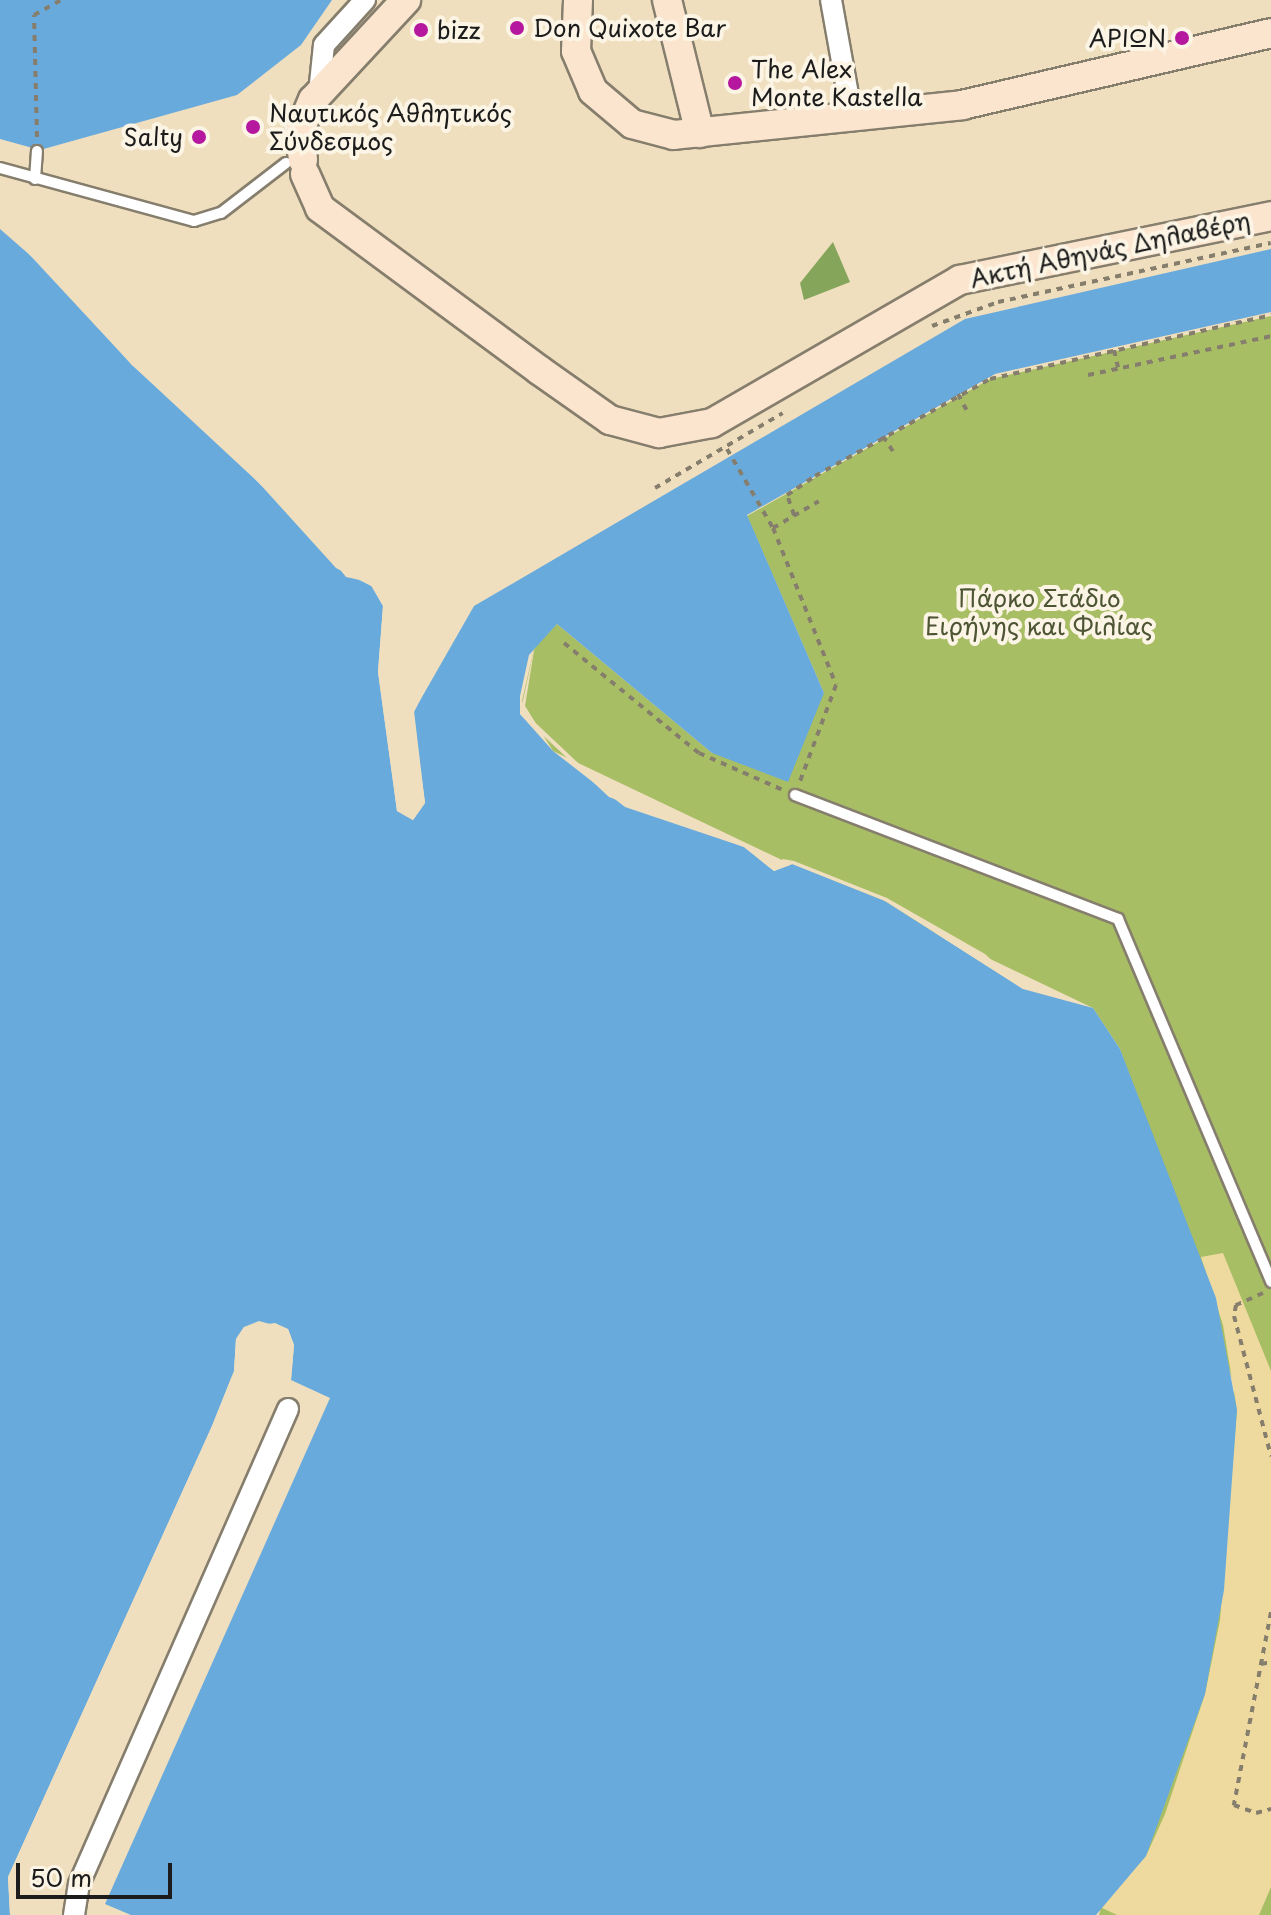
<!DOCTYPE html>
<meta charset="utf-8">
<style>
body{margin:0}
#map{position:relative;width:1271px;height:1915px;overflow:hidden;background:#efdfbe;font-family:"Playpen Sans",sans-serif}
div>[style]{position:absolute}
.green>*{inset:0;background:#a7be64}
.forest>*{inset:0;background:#85a55a}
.sand>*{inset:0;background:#eeda9e}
.water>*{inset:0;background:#69aadd}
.pier>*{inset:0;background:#efdfbe}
.path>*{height:4px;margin-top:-2px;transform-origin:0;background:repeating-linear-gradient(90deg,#867e6d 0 6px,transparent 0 12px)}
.roads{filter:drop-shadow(2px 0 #867e6d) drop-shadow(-2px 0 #867e6d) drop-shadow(0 2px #867e6d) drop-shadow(0 -2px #867e6d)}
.lane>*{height:10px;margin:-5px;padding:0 5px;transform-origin:5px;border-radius:5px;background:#fff}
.street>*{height:20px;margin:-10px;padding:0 10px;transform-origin:10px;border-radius:10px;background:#fff}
.secondary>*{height:28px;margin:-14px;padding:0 14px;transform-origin:14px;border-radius:14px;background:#fce5cf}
.dots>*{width:22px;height:22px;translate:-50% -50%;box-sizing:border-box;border:4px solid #fcf5e5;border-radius:50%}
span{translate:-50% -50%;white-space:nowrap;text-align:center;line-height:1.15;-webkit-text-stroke:8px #fcf5e5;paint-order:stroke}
.poi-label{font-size:24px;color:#1c1c1c}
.left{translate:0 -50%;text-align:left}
.right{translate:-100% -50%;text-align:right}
.street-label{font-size:24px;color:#1c1c1c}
.park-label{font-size:24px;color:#4d5535}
.scale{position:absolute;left:16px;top:1863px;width:156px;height:36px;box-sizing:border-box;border:4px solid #1c1c1c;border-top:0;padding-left:10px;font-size:24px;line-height:28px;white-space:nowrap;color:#1c1c1c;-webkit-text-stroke:6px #fcf5e5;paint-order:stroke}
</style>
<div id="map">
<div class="green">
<i style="clip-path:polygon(1271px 316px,1271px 1915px,1099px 1915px,1235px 1387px,1120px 1049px,1093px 1008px,553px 751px,522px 701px,535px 645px,557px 624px,712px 753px,824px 693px,747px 516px,990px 379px)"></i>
</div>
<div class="forest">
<i style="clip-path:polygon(833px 242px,850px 282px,804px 300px,800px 283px)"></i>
</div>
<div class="sand">
<i style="clip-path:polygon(1223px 1253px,1271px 1371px,1271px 1887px,1259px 1915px,1117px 1915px,1100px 1907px,1146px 1856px,1165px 1814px,1205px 1694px,1220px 1620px,1237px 1410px,1223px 1325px,1201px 1257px)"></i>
</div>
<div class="water">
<i style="clip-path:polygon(0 0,332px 0,301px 45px,237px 95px,40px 150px,0 139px)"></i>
<i style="clip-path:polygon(0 229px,55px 277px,132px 365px,230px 451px,336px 568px,373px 587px,383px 606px,378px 672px,397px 811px,413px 820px,425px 803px,414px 711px,474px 606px,965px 319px,1271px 249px,1271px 312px,995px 374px,747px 515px,824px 693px,788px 782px,712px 753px,557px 624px,529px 655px,520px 696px,520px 714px,553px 751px,625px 807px,744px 847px,774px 871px,793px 864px,885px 901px,1023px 989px,1093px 1008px,1120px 1049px,1216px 1298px,1237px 1410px,1224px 1590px,1205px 1694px,1146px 1856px,1096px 1915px,131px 1915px,105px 1904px,330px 1398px,291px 1380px,294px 1345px,288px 1329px,275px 1323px,244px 1327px,236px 1339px,234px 1371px,212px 1426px,8px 1877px,10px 1915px,0 1915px)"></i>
</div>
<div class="pier">
<i style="clip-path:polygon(2px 225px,58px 275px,135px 362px,233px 448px,307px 523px,338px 566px,376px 584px,387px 606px,382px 672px,396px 780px,401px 809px,410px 816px,420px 804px,415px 793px,408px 717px,462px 617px,413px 714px,425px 803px,413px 820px,397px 811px,378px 672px,383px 606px,369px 582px,346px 577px,304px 525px,132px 365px)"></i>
<i style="clip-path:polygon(535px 645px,524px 712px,611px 794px,745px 843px,774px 866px,783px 859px,794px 861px,887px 898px,985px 954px,1009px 976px,1043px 987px,1023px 989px,885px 901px,792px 864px,774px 871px,744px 847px,609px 797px,520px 714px)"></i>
<i style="clip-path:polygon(259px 1321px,288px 1329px,294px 1345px,291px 1380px,285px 1332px,260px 1325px,247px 1330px,216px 1427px,12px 1878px,10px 1915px,8px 1877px,212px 1426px,234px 1371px,236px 1339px,244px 1327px)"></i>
</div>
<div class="path">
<i style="left:37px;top:137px;width:122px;rotate:-91.4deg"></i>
<i style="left:34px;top:15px;width:31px;rotate:-29deg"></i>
<i style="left:932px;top:326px;width:70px;rotate:-20deg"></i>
<i style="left:998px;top:302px;width:279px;rotate:-12.2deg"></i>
<i style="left:1114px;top:350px;width:18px;rotate:77deg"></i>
<i style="left:1088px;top:375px;width:187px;rotate:-12deg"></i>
<i style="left:958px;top:394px;width:24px;rotate:62deg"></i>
<i style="left:883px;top:436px;width:20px;rotate:57deg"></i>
<i style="left:727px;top:449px;width:91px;rotate:59.8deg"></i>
<i style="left:773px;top:528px;width:169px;rotate:68.1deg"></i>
<i style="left:836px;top:685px;width:106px;rotate:110.5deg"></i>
<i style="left:655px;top:488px;width:148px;rotate:-30.4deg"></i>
<i style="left:794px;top:515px;width:21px;rotate:-109deg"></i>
<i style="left:787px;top:495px;width:34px;rotate:-34deg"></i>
<i style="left:815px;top:476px;width:200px;rotate:-29deg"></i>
<i style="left:990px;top:379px;width:288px;rotate:-12.8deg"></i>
<i style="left:773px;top:528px;width:53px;rotate:-30.4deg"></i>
<i style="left:564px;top:643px;width:174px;rotate:39.2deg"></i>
<i style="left:699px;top:753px;width:92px;rotate:23.8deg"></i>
<i style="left:1263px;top:1293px;width:30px;rotate:156deg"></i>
<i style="left:1236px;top:1305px;width:11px;rotate:100deg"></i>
<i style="left:1234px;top:1316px;width:145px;rotate:75.2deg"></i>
<i style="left:1271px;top:1612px;width:197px;rotate:100.9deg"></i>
<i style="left:1234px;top:1805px;width:23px;rotate:20deg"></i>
<i style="left:1256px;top:1813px;width:16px;rotate:-15deg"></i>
<i style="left:1261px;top:1664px;width:10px;rotate:-11deg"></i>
</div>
<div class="roads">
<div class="lane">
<i style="left:0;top:168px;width:201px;rotate:15.3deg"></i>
<i style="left:194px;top:221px;width:28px;rotate:-17deg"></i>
<i style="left:221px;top:213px;width:82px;rotate:-37.6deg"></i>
<i style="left:35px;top:179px;width:28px;rotate:-86deg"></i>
<i style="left:795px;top:795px;width:346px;rotate:21deg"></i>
<i style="left:1118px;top:919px;width:394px;rotate:67.1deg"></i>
</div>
<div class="street">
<i style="left:831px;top:0;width:119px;rotate:79.8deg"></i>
<i style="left:319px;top:93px;width:48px;rotate:-84.1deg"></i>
<i style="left:324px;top:45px;width:61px;rotate:-47.7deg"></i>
<i style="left:74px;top:1915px;width:31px;rotate:-81deg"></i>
<i style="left:79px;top:1884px;width:519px;rotate:-66.25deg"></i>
</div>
<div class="secondary">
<i style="left:578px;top:0;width:51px;rotate:92.2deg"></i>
<i style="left:576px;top:51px;width:43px;rotate:67deg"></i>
<i style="left:593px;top:91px;width:51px;rotate:40.2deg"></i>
<i style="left:632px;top:124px;width:43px;rotate:14.7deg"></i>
<i style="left:674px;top:135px;width:290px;rotate:-5.9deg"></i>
<i style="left:962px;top:105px;width:317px;rotate:-13.1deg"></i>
<i style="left:667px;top:0;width:137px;rotate:76.1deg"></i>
<i style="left:303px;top:160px;width:30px;rotate:-96deg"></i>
<i style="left:300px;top:130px;width:33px;rotate:-67deg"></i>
<i style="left:313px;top:100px;width:137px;rotate:-47.1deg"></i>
<i style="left:305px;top:174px;width:37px;rotate:66deg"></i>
<i style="left:320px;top:208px;width:272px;rotate:36.5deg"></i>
<i style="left:539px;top:370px;width:87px;rotate:35.2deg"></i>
<i style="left:610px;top:420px;width:51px;rotate:14.9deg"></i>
<i style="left:659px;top:433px;width:54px;rotate:-10.7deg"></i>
<i style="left:712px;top:423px;width:286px;rotate:-30deg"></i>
<i style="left:960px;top:280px;width:318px;rotate:-11.6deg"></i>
</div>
</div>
<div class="dots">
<i style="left:517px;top:28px;background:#b5179e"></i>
<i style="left:421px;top:30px;background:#b5179e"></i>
<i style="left:1182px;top:38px;background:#b5179e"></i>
<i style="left:735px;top:83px;background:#b5179e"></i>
<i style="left:253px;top:127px;background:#b5179e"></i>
<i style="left:199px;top:137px;background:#b5179e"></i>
</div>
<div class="poi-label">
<span class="left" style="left:533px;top:28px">Don Quixote Bar</span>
<span class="left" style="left:437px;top:30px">bizz</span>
<span class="right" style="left:1166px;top:38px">ΑΡΙΩΝ</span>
<span class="left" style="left:751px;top:83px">The Alex<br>Monte Kastella</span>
<span class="left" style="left:269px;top:127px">Ναυτικός Αθλητικός<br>Σύνδεσμος</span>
<span class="right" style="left:183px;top:137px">Salty</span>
</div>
<div class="street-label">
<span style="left:1110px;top:249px;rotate:-12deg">Ακτή Αθηνάς Δηλαβέρη</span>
</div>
<div class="park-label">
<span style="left:1039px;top:612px">Πάρκο Στάδιο<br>Ειρήνης και Φιλίας</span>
</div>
<div class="scale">50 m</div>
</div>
